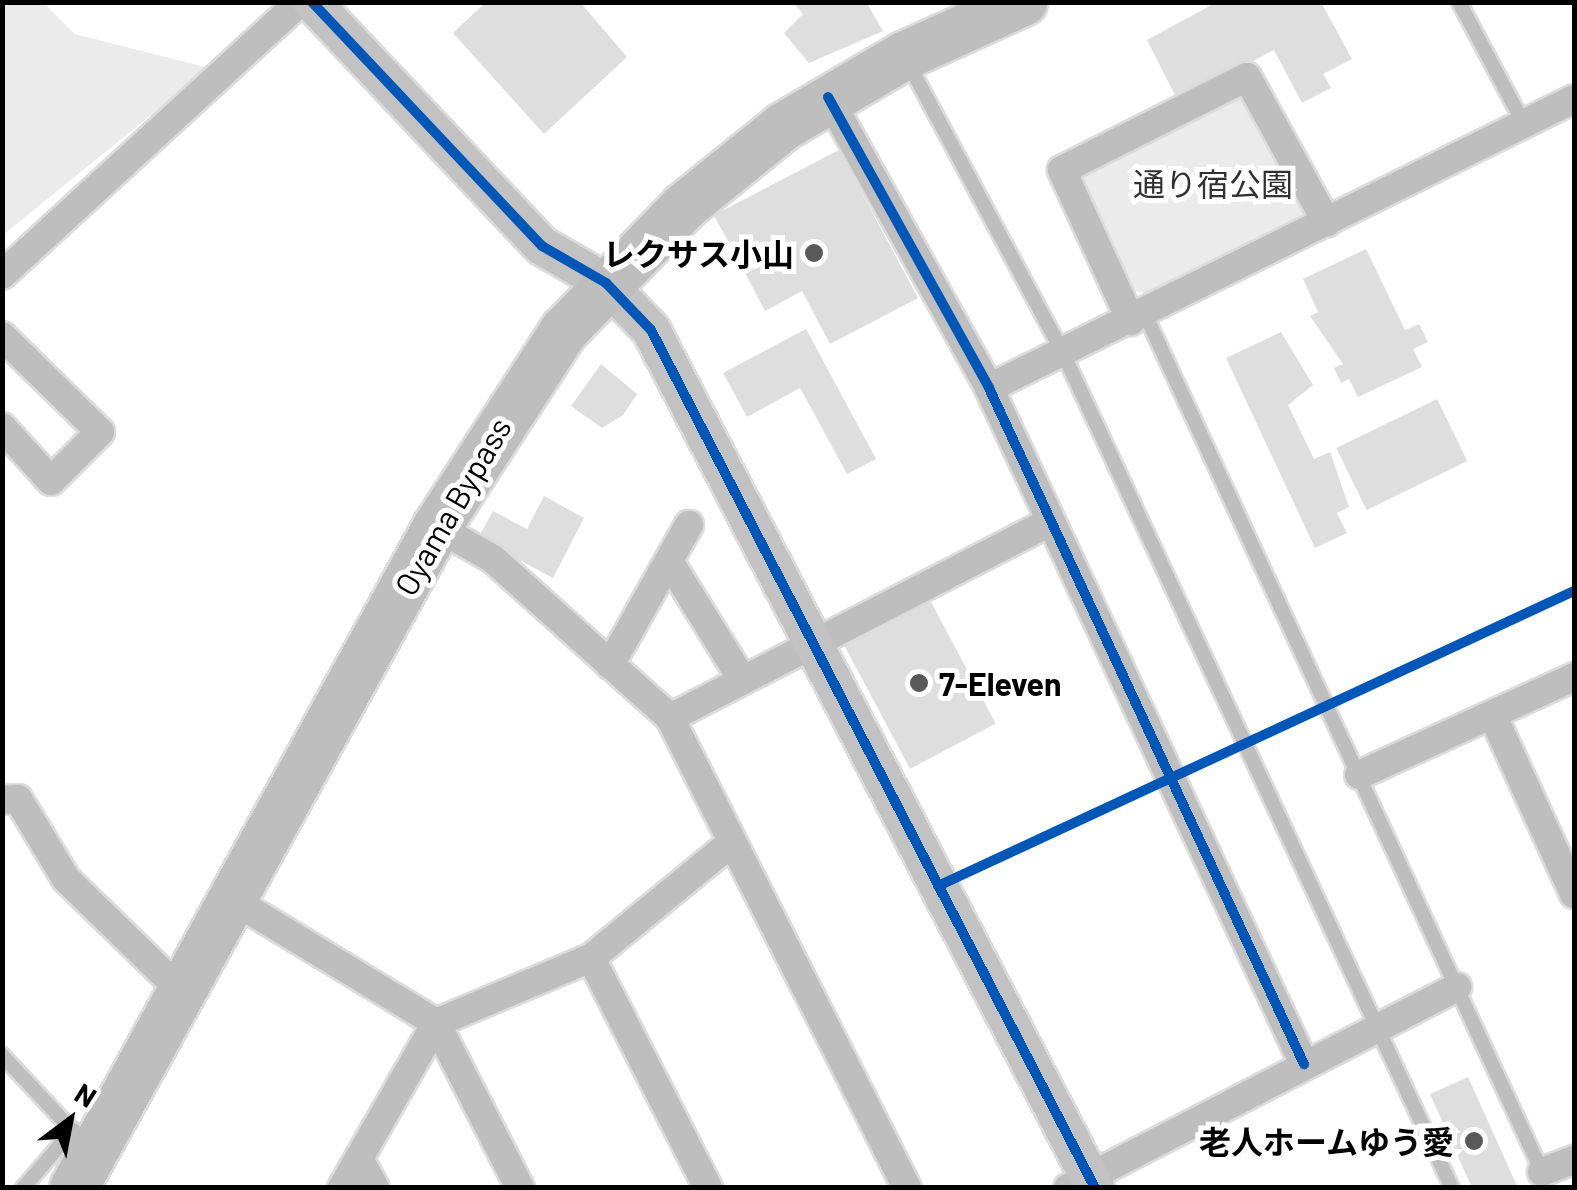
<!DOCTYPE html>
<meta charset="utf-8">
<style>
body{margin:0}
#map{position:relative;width:1577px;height:1190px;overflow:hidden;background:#fff;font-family:Barlow,"Noto Sans JP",sans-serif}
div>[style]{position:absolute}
.green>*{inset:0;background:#ebebeb}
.building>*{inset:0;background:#dedede;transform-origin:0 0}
.roads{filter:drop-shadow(2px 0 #dbdbdb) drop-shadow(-2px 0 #dbdbdb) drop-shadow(0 2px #dbdbdb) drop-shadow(0 -2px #dbdbdb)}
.lane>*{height:14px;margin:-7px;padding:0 7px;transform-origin:7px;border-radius:7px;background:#bebebe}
.street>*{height:28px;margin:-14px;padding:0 14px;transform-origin:14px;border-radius:14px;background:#bebebe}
.secondary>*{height:38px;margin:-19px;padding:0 19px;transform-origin:19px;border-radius:19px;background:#c2c2c2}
.highway>*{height:48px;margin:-24px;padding:0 24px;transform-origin:24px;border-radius:24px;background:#bebebe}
.cycleway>*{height:10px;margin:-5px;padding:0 5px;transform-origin:5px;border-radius:5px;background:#0057b8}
.dots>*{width:28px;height:28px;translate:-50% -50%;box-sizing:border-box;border:5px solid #fff;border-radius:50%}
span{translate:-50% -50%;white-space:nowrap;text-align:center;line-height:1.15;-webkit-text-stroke:10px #fff;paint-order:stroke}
.park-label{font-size:32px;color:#313131}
.poi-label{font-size:32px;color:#000;font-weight:700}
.right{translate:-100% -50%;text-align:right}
.left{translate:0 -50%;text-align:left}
.street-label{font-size:32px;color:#000}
.frame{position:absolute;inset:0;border:5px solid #000;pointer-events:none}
.north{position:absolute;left:20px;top:1070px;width:100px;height:100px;-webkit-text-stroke:8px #fff;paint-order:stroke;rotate:32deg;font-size:28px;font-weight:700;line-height:40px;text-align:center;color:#000}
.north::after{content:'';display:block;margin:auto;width:35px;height:45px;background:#000;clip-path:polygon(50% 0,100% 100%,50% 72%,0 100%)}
</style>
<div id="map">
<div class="green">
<i style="clip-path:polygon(3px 3px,44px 3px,75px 34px,209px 68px,3px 235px)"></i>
<i style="clip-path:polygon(1237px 87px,1310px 202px,1307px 221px,1152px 296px,1136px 291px,1077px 183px,1081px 170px)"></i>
</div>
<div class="building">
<i style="clip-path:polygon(486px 2px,580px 2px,627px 57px,544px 134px,453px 33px)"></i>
<i style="clip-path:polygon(793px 2px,866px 2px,883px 31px,809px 63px,784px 33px,803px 14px)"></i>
<i style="clip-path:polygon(1217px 2px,1321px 2px,1352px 59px,1323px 74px,1331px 88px,1302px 103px,1274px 50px,1178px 101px,1147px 40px)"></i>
<i style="clip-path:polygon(839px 150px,918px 298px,830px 344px,802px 291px,765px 311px,714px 215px)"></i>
<i style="clip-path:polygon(1366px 249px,1405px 330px,1419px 324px,1428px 342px,1413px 349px,1422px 367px,1358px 397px,1349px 379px,1341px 383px,1334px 368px,1343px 364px,1310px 316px,1318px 312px,1303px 279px)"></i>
<i style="clip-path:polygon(806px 329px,876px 459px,847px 474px,800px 388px,747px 417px,723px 373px)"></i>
<i style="clip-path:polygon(1281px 332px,1313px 385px,1288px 405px,1314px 459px,1330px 452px,1349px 507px,1337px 513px,1347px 533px,1315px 548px,1226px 358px)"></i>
<i style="clip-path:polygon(601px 364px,637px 394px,623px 415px,602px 428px,571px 406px)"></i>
<i style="left:1437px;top:399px;width:69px;height:112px;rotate:64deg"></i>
<i style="clip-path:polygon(544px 496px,584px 518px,553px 578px,478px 538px,493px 511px,527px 529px)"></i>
<i style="left:929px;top:598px;width:142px;height:97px;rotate:62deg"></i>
<i style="clip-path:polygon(1468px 1077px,1518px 1188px,1472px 1188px,1430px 1094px)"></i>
</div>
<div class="roads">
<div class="lane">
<i style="left:1459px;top:2px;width:138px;rotate:62deg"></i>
<i style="left:907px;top:61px;width:331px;rotate:61.9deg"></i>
<i style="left:1063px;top:353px;width:921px;rotate:65.02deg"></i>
<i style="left:1145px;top:314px;width:945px;rotate:65.17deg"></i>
<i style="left:2px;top:1055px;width:125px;rotate:47deg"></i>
<i style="left:23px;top:1188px;width:77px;rotate:-49.2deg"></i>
</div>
<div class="street">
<i style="left:828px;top:97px;width:333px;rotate:61deg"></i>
<i style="left:989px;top:388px;width:746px;rotate:65.02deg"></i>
<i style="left:2px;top:275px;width:404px;rotate:-42.5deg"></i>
<i style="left:1131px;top:321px;width:166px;rotate:-114.6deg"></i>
<i style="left:1062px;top:170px;width:207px;rotate:-26.7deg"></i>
<i style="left:1247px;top:77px;width:166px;rotate:61.3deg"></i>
<i style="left:2px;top:336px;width:137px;rotate:44.4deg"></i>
<i style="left:100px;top:432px;width:69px;rotate:135deg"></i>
<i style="left:51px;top:481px;width:73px;rotate:-132.2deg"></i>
<i style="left:989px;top:388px;width:652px;rotate:-26.29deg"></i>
<i style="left:437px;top:527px;width:64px;rotate:29.7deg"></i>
<i style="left:493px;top:559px;width:238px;rotate:41.9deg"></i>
<i style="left:670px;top:718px;width:526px;rotate:63.24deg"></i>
<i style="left:669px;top:561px;width:139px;rotate:58.3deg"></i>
<i style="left:610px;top:665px;width:161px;rotate:-60.6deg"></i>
<i style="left:1493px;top:716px;width:196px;rotate:65.5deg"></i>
<i style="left:670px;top:718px;width:427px;rotate:-27.3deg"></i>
<i style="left:1359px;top:775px;width:236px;rotate:-24.5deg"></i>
<i style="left:2px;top:800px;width:16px;rotate:-4deg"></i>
<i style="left:18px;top:799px;width:93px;rotate:59deg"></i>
<i style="left:66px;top:879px;width:162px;rotate:44.2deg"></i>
<i style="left:233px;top:900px;width:237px;rotate:31.2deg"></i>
<i style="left:436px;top:1023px;width:185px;rotate:63deg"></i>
<i style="left:591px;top:958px;width:258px;rotate:63deg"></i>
<i style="left:359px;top:1158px;width:34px;rotate:62deg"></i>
<i style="left:1542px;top:1172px;width:34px;rotate:-21deg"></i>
<i style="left:342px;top:1188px;width:190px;rotate:-60.3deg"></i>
<i style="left:436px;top:1023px;width:168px;rotate:-22.8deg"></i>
<i style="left:591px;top:958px;width:180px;rotate:-39.4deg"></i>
<i style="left:1068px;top:1188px;width:438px;rotate:-27.3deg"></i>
</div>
<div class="secondary">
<i style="left:312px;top:2px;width:335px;rotate:46.7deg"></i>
<i style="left:542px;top:246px;width:74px;rotate:30deg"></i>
<i style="left:606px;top:283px;width:65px;rotate:46.2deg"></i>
<i style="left:651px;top:330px;width:966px;rotate:62.64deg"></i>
</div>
<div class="highway">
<i style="left:74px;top:1188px;width:754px;rotate:-61.23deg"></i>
<i style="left:437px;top:527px;width:234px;rotate:-57.1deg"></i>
<i style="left:564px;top:331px;width:173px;rotate:-45.9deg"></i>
<i style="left:684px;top:207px;width:127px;rotate:-38.9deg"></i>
<i style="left:783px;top:127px;width:140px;rotate:-30.4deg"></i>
<i style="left:904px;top:56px;width:131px;rotate:-24.4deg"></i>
</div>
</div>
<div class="cycleway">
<i style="left:312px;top:2px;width:335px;rotate:46.7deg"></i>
<i style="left:542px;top:246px;width:74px;rotate:30deg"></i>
<i style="left:606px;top:283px;width:65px;rotate:46.2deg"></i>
<i style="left:651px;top:330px;width:966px;rotate:62.64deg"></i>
<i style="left:828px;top:97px;width:333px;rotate:61deg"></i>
<i style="left:989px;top:388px;width:746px;rotate:65.02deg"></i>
<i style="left:938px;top:886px;width:701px;rotate:-24.88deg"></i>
</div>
<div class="dots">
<i style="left:814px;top:253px;background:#595959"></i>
<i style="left:919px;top:683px;background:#595959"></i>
<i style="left:1474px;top:1141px;background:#595959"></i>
</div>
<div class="park-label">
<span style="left:1213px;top:183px">通り宿公園</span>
</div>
<div class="poi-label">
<span class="right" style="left:794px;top:253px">レクサス小山</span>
<span class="left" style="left:939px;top:683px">7-Eleven</span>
<span class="right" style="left:1454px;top:1141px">老人ホームゆう愛</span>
</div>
<div class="street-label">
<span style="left:452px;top:506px;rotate:-60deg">Oyama Bypass</span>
</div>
<div class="frame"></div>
<div class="north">N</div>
</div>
